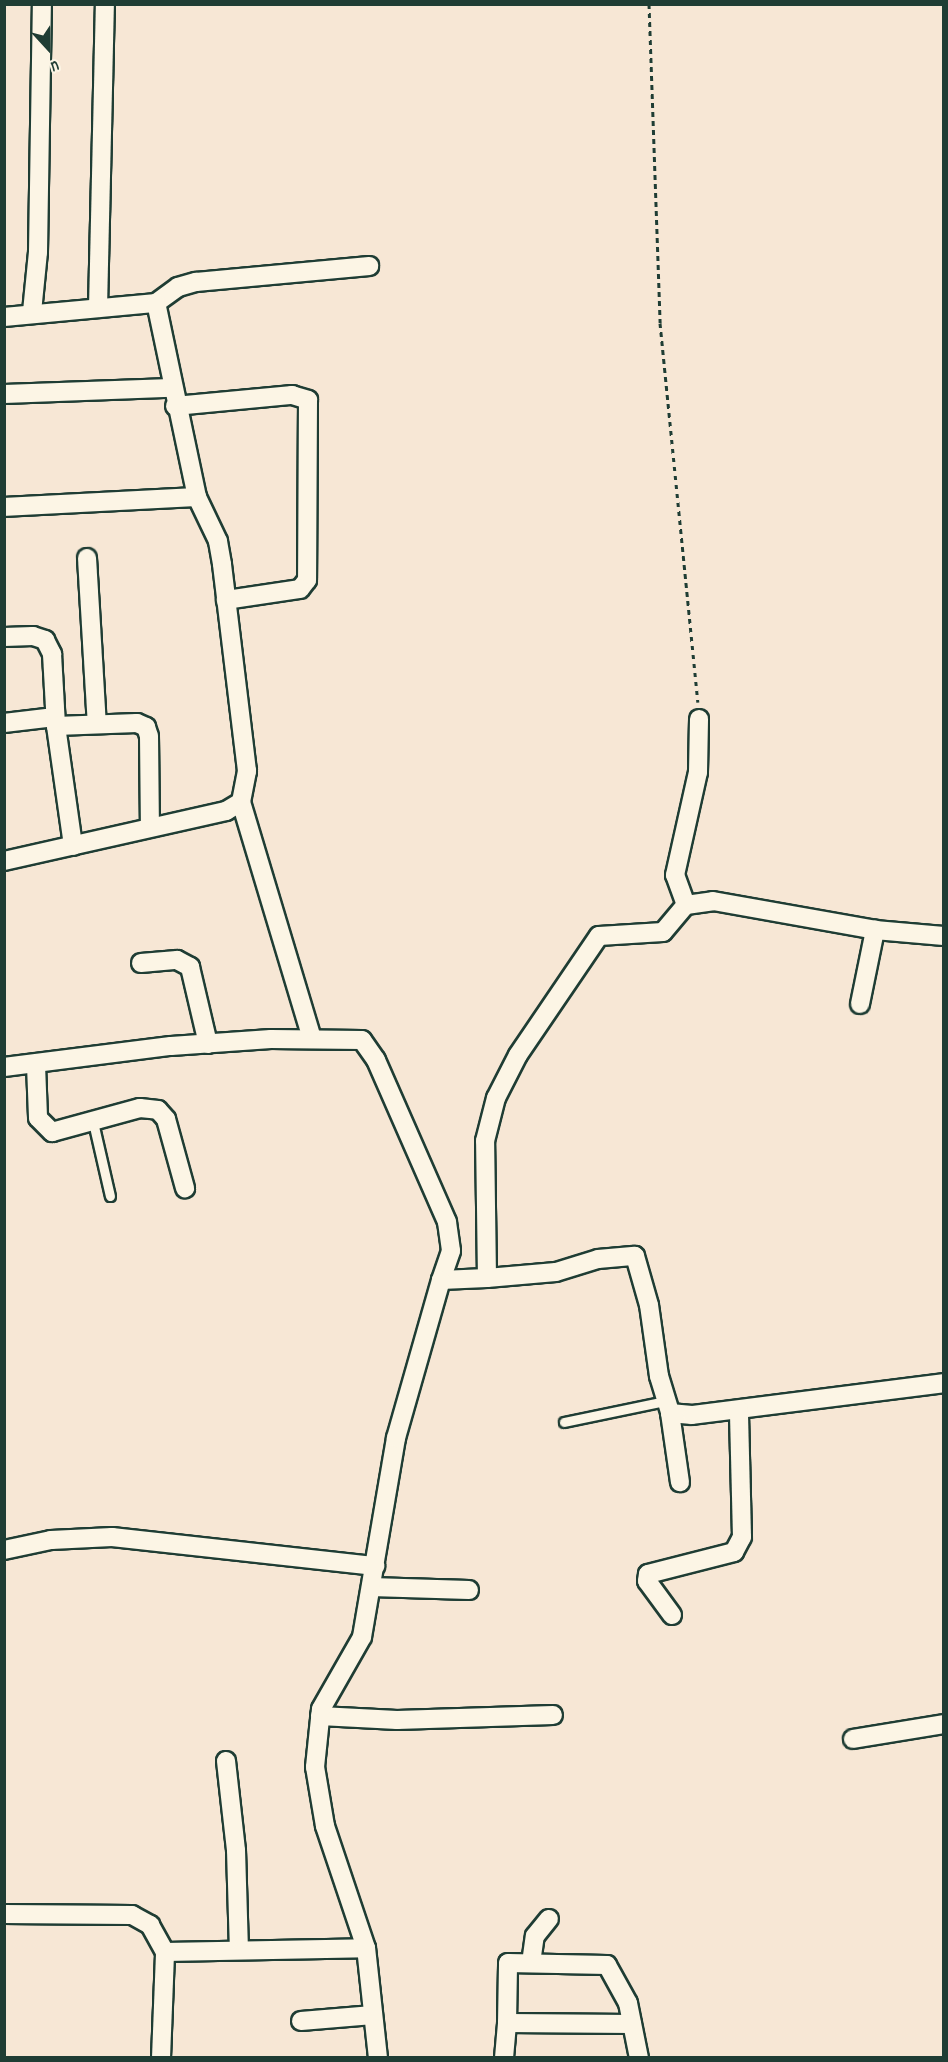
<!DOCTYPE html>
<style>
body{margin:0}
#map{position:relative;width:948px;height:2062px;overflow:hidden;background:#f7e7d5;font-family:Dekko,sans-serif}
div>[style]{position:absolute}
.path>*{height:3px;margin-top:-1.5px;transform-origin:0;background:repeating-linear-gradient(90deg,#1f3d34 0 4.5px,transparent 0 9px)}
.roads{filter:drop-shadow(2px 0 #1f3d34) drop-shadow(-2px 0 #1f3d34) drop-shadow(0 2px #1f3d34) drop-shadow(0 -2px #1f3d34)}
.lane>*{height:9px;margin:-4.5px;padding:0 4.5px;transform-origin:4.5px;border-radius:4.5px;background:#fcf5e5}
.street>*{height:18px;margin:-9px;padding:0 9px;transform-origin:9px;border-radius:9px;background:#fcf5e5}
span{translate:-50% -50%;white-space:nowrap;text-align:center;line-height:1.15;-webkit-text-stroke:4.5px #fcf5e5;paint-order:stroke}
.frame{position:absolute;inset:0;border:6px solid #1f3d34;pointer-events:none}
.north{position:absolute;left:18px;top:18px;width:60px;height:60px;-webkit-text-stroke:4px #fcf5e5;paint-order:stroke;rotate:159deg;font-size:16px;font-weight:700;line-height:24px;text-align:center;color:#1f3d34}
.north::after{content:'';display:block;margin:auto;width:21px;height:27px;background:#1f3d34;clip-path:polygon(50% 0,100% 100%,50% 72%,0 100%)}
</style>
<div id="map">
<div class="path">
<i style="left:649px;top:4px;width:319px;rotate:88deg"></i>
<i style="left:660px;top:323px;width:381px;rotate:84.3deg"></i>
</div>
<div class="roads">
<div class="lane">
<i style="left:93px;top:1122px;width:76px;rotate:77.1deg"></i>
<i style="left:564px;top:1422px;width:103px;rotate:-11.7deg"></i>
</div>
<div class="street">
<i style="left:98px;top:308px;width:304px;rotate:-88.7deg"></i>
<i style="left:32px;top:312px;width:60px;rotate:-84.3deg"></i>
<i style="left:38px;top:252px;width:248px;rotate:-89.1deg"></i>
<i style="left:4px;top:317px;width:153px;rotate:-5.3deg"></i>
<i style="left:156px;top:303px;width:27px;rotate:-36deg"></i>
<i style="left:178px;top:287px;width:19px;rotate:-16deg"></i>
<i style="left:196px;top:282px;width:174px;rotate:-5.3deg"></i>
<i style="left:4px;top:394px;width:167px;rotate:-2.1deg"></i>
<i style="left:175px;top:406px;width:118px;rotate:-5.4deg"></i>
<i style="left:292px;top:395px;width:17px;rotate:17deg"></i>
<i style="left:308px;top:400px;width:180px;rotate:90.3deg"></i>
<i style="left:307px;top:580px;width:11px;rotate:128deg"></i>
<i style="left:300px;top:589px;width:75px;rotate:171.5deg"></i>
<i style="left:4px;top:507px;width:193px;rotate:-3deg"></i>
<i style="left:87px;top:558px;width:166px;rotate:86.6deg"></i>
<i style="left:4px;top:637px;width:29px;rotate:-2deg"></i>
<i style="left:33px;top:636px;width:13px;rotate:18deg"></i>
<i style="left:45px;top:640px;width:16px;rotate:63deg"></i>
<i style="left:52px;top:654px;width:72px;rotate:86.8deg"></i>
<i style="left:56px;top:726px;width:121px;rotate:81.9deg"></i>
<i style="left:4px;top:723px;width:51px;rotate:-6.7deg"></i>
<i style="left:56px;top:726px;width:81px;rotate:-2.1deg"></i>
<i style="left:137px;top:723px;width:10px;rotate:24deg"></i>
<i style="left:146px;top:727px;width:9px;rotate:72deg"></i>
<i style="left:149px;top:736px;width:89px;rotate:89.4deg"></i>
<i style="left:241px;top:802px;width:247px;rotate:73.3deg"></i>
<i style="left:4px;top:861px;width:228px;rotate:-12.7deg"></i>
<i style="left:226px;top:811px;width:17px;rotate:-31deg"></i>
<i style="left:241px;top:802px;width:32px;rotate:-79deg"></i>
<i style="left:247px;top:771px;width:209px;rotate:-96.9deg"></i>
<i style="left:222px;top:564px;width:23px;rotate:-100deg"></i>
<i style="left:218px;top:541px;width:49px;rotate:-115.5deg"></i>
<i style="left:197px;top:497px;width:198px;rotate:-101.9deg"></i>
<i style="left:686px;top:905px;width:32px;rotate:-110deg"></i>
<i style="left:675px;top:875px;width:106px;rotate:-77.4deg"></i>
<i style="left:698px;top:772px;width:53px;rotate:-88.9deg"></i>
<i style="left:141px;top:963px;width:36px;rotate:-5deg"></i>
<i style="left:177px;top:960px;width:15px;rotate:28deg"></i>
<i style="left:190px;top:967px;width:79px;rotate:76.8deg"></i>
<i style="left:860px;top:1004px;width:76px;rotate:-78.5deg"></i>
<i style="left:36px;top:1065px;width:53px;rotate:87.8deg"></i>
<i style="left:38px;top:1118px;width:20px;rotate:45deg"></i>
<i style="left:52px;top:1132px;width:91px;rotate:-15.3deg"></i>
<i style="left:140px;top:1108px;width:18px;rotate:6deg"></i>
<i style="left:158px;top:1110px;width:12px;rotate:48deg"></i>
<i style="left:166px;top:1119px;width:72px;rotate:74.6deg"></i>
<i style="left:4px;top:1067px;width:168px;rotate:-7.2deg"></i>
<i style="left:171px;top:1046px;width:100px;rotate:-4deg"></i>
<i style="left:271px;top:1039px;width:91px;rotate:0.6deg"></i>
<i style="left:362px;top:1040px;width:24px;rotate:55deg"></i>
<i style="left:376px;top:1060px;width:177px;rotate:66.3deg"></i>
<i style="left:447px;top:1222px;width:29px;rotate:82deg"></i>
<i style="left:451px;top:1251px;width:31px;rotate:109deg"></i>
<i style="left:441px;top:1280px;width:46px;rotate:-2.5deg"></i>
<i style="left:487px;top:1278px;width:137px;rotate:-90.8deg"></i>
<i style="left:485px;top:1141px;width:44px;rotate:-75.7deg"></i>
<i style="left:496px;top:1098px;width:48px;rotate:-62.9deg"></i>
<i style="left:518px;top:1055px;width:144px;rotate:-55.8deg"></i>
<i style="left:599px;top:936px;width:64px;rotate:-3.6deg"></i>
<i style="left:663px;top:932px;width:35px;rotate:-50deg"></i>
<i style="left:686px;top:905px;width:27px;rotate:-8deg"></i>
<i style="left:713px;top:901px;width:165px;rotate:10.1deg"></i>
<i style="left:875px;top:930px;width:69px;rotate:5deg"></i>
<i style="left:487px;top:1278px;width:69px;rotate:-5deg"></i>
<i style="left:556px;top:1272px;width:44px;rotate:-17.2deg"></i>
<i style="left:598px;top:1259px;width:37px;rotate:-5deg"></i>
<i style="left:635px;top:1256px;width:51px;rotate:74.1deg"></i>
<i style="left:649px;top:1305px;width:72px;rotate:82deg"></i>
<i style="left:659px;top:1376px;width:39px;rotate:73deg"></i>
<i style="left:670px;top:1413px;width:22px;rotate:5deg"></i>
<i style="left:692px;top:1415px;width:254px;rotate:-7.2deg"></i>
<i style="left:670px;top:1413px;width:70px;rotate:81.8deg"></i>
<i style="left:4px;top:1550px;width:48px;rotate:-12deg"></i>
<i style="left:51px;top:1540px;width:61px;rotate:-2.8deg"></i>
<i style="left:112px;top:1537px;width:265px;rotate:6.3deg"></i>
<i style="left:371px;top:1587px;width:98px;rotate:1.8deg"></i>
<i style="left:672px;top:1615px;width:42px;rotate:-126.3deg"></i>
<i style="left:647px;top:1581px;width:7px;rotate:-82deg"></i>
<i style="left:648px;top:1574px;width:89px;rotate:-14.3deg"></i>
<i style="left:734px;top:1552px;width:17px;rotate:-62deg"></i>
<i style="left:742px;top:1537px;width:127px;rotate:-91.4deg"></i>
<i style="left:320px;top:1716px;width:77px;rotate:3deg"></i>
<i style="left:397px;top:1720px;width:156px;rotate:-1.8deg"></i>
<i style="left:853px;top:1739px;width:92px;rotate:-9.4deg"></i>
<i style="left:226px;top:1761px;width:90px;rotate:83.6deg"></i>
<i style="left:236px;top:1850px;width:100px;rotate:88.3deg"></i>
<i style="left:4px;top:1914px;width:128px;rotate:0.4deg"></i>
<i style="left:132px;top:1915px;width:21px;rotate:29deg"></i>
<i style="left:150px;top:1925px;width:31px;rotate:61deg"></i>
<i style="left:165px;top:1952px;width:201px;rotate:-1.1deg"></i>
<i style="left:531px;top:1963px;width:27px;rotate:-82deg"></i>
<i style="left:535px;top:1936px;width:22px;rotate:-51deg"></i>
<i style="left:301px;top:2021px;width:72px;rotate:-4.8deg"></i>
<i style="left:632px;top:2024px;width:125px;rotate:-179.5deg"></i>
<i style="left:507px;top:2023px;width:60px;rotate:-89deg"></i>
<i style="left:508px;top:1963px;width:99px;rotate:1.2deg"></i>
<i style="left:607px;top:1965px;width:43px;rotate:61.1deg"></i>
<i style="left:628px;top:2003px;width:56px;rotate:78.7deg"></i>
<i style="left:161px;top:2058px;width:106px;rotate:-87.8deg"></i>
<i style="left:378px;top:2058px;width:111px;rotate:-96.2deg"></i>
<i style="left:366px;top:1948px;width:129px;rotate:-108.6deg"></i>
<i style="left:325px;top:1826px;width:60px;rotate:-99.6deg"></i>
<i style="left:315px;top:1767px;width:58px;rotate:-84.1deg"></i>
<i style="left:321px;top:1709px;width:83px;rotate:-60.3deg"></i>
<i style="left:362px;top:1637px;width:202px;rotate:-80.3deg"></i>
<i style="left:396px;top:1438px;width:164px;rotate:-74.1deg"></i>
<i style="left:504px;top:2058px;width:35px;rotate:-85deg"></i>
</div>
</div>
<div class="frame"></div>
<div class="north">U</div>
</div>
